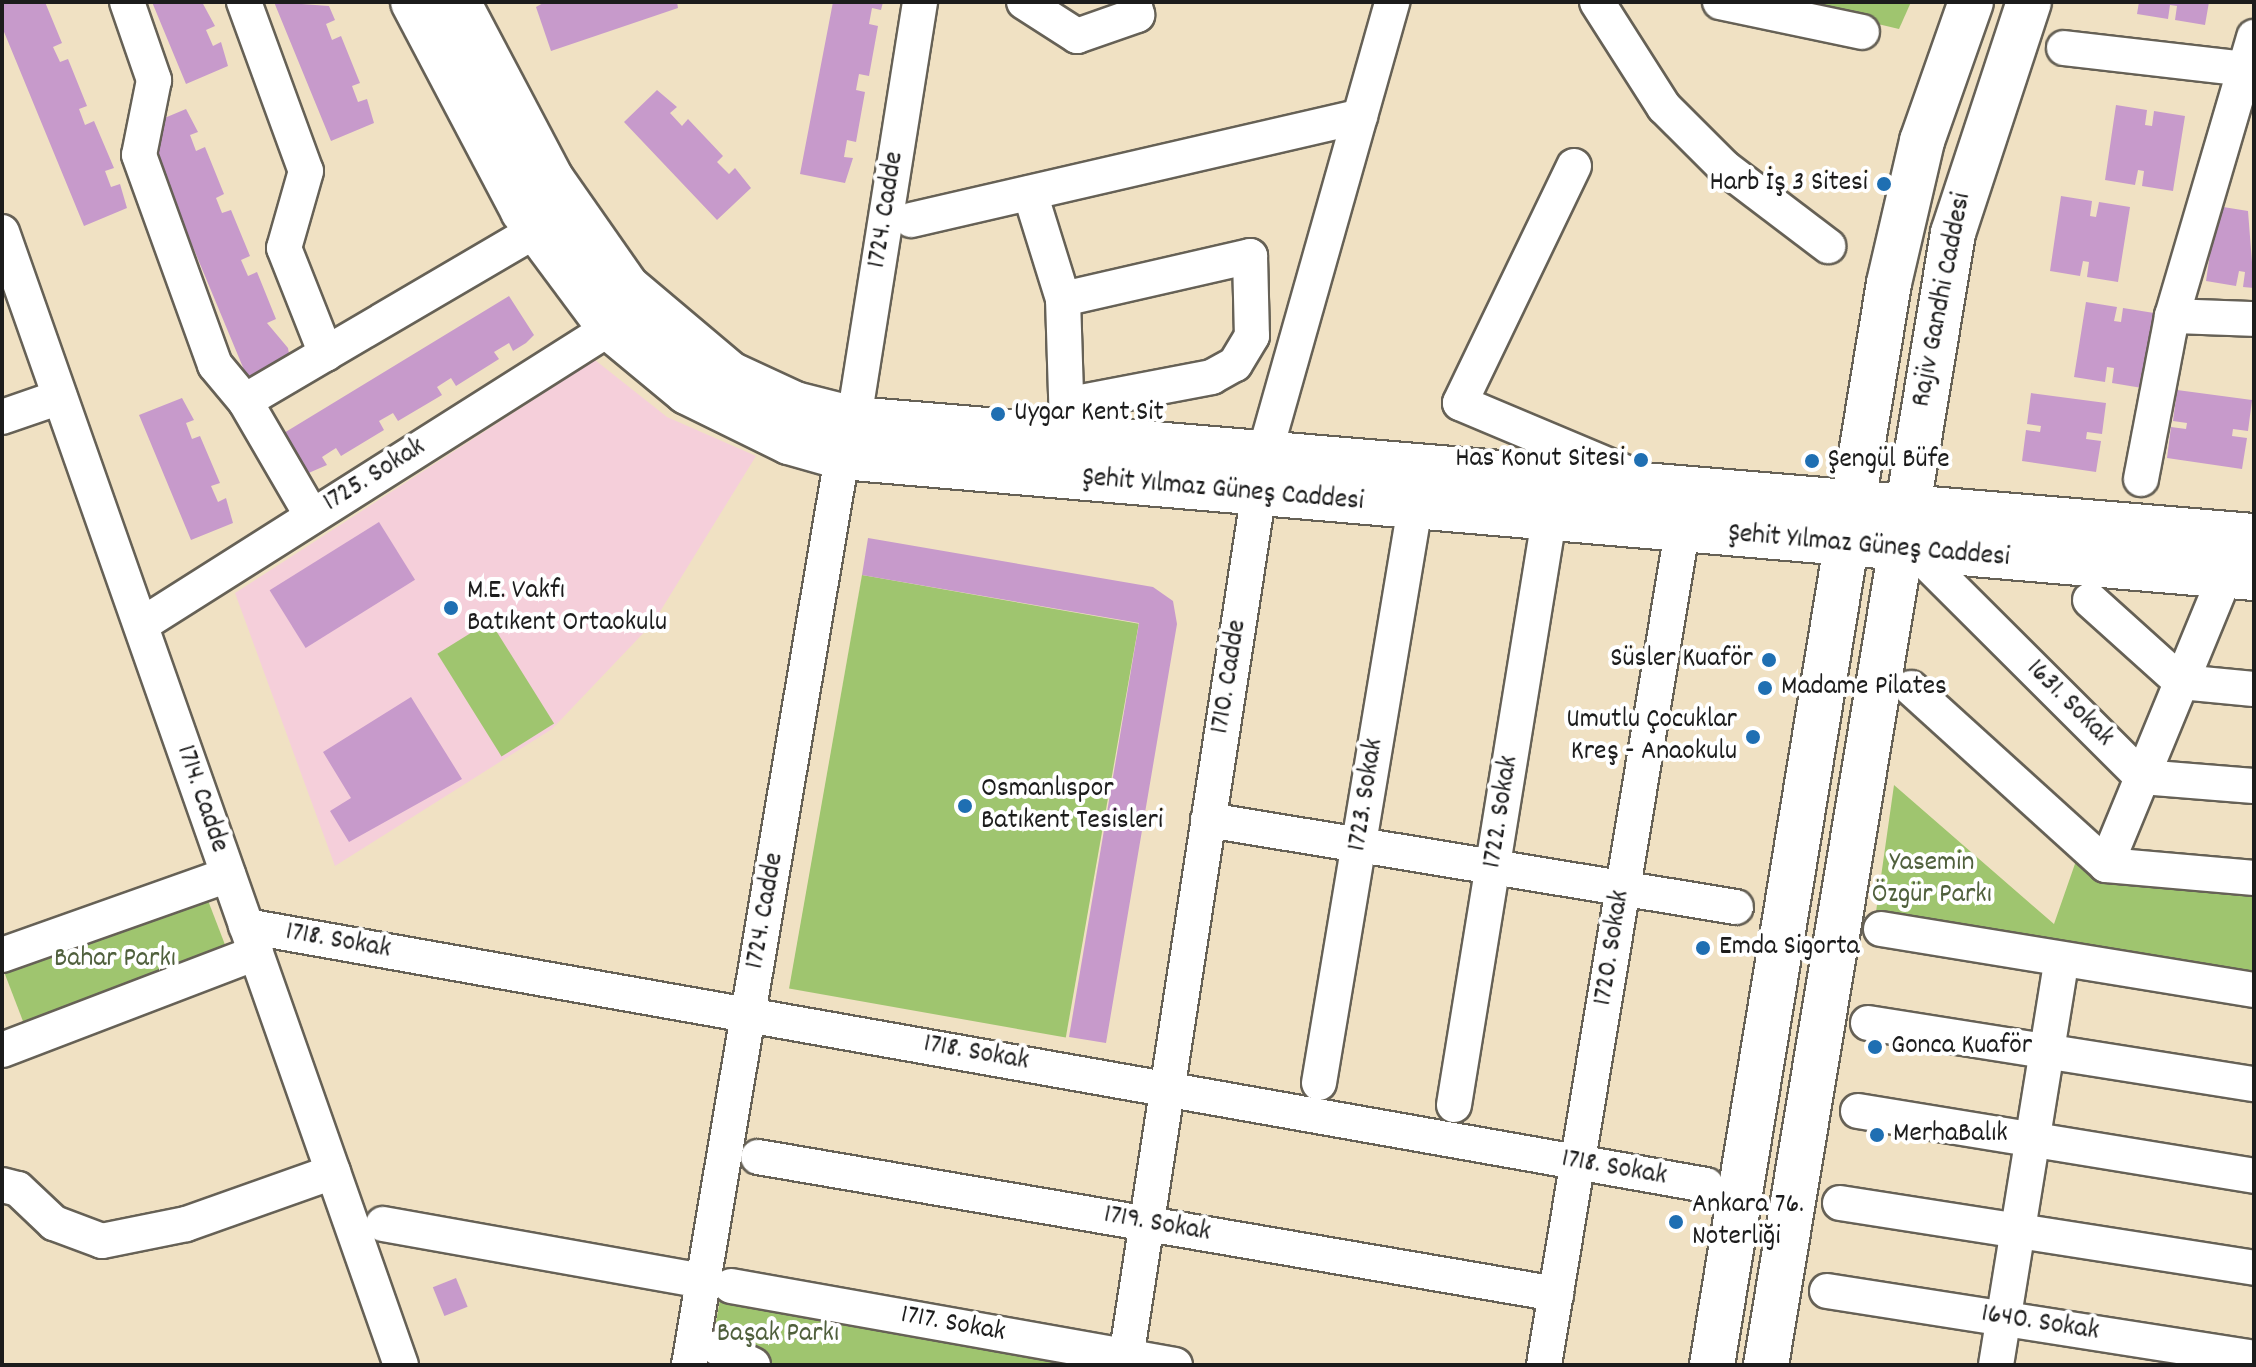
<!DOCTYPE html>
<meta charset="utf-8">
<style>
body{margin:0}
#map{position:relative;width:2256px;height:1367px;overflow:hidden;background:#f0e1c3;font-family:Dekko,sans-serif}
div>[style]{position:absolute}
.built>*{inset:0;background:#f5cfda}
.green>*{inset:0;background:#9fc56f;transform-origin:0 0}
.building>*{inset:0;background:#c79acb;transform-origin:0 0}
.roads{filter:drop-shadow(2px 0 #666156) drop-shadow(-2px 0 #666156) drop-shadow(0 2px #666156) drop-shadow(0 -2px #666156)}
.minor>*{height:34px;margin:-17px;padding:0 17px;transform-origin:17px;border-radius:17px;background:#fff}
.major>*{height:44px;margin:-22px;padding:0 22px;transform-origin:22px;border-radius:22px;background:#fff}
.dots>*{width:22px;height:22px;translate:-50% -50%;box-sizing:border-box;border:4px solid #fff;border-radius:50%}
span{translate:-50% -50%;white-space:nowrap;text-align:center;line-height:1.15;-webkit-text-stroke:8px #fff;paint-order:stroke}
.poi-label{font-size:28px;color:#1c1c1c}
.right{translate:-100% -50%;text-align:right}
.left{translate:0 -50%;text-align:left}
.street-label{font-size:28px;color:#1c1c1c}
.park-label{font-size:28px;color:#50603d}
.frame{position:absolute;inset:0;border:4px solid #1c1c1c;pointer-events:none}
</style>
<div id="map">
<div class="built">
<i style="clip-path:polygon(595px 360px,667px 417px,756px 456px,653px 623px,552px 729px,335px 866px,235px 593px)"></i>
</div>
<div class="green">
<i style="clip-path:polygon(1785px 2px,1911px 2px,1899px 29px)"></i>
<i style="left:862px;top:575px;width:281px;height:420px;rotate:10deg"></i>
<i style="left:490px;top:621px;width:121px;height:62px;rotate:58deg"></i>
<i style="clip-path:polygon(1894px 785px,2054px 924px,2077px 858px,2254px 887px,2254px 981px,1875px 919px)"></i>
<i style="left:204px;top:890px;width:68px;height:216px;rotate:69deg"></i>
<i style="clip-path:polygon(721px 1294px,1089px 1365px,771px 1365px,713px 1338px)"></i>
</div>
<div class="building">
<i style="clip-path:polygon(2px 2px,45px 2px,62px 43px,53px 47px,60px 62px,68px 59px,87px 106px,79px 109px,85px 125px,94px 121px,114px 168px,105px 171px,111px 187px,120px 184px,127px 208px,84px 226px,2px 27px)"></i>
<i style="clip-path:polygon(152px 2px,202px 2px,215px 26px,206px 30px,213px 46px,221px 42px,228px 66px,186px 84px)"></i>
<i style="clip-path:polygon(274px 2px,329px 6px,335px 20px,326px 24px,332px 40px,341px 36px,360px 83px,352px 86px,358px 102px,367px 99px,374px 123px,331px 141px)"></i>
<i style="clip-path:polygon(545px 2px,677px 2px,678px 8px,551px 51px,536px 7px)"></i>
<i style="clip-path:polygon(833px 2px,883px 2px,881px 10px,872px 8px,869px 24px,878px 26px,869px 76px,859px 74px,856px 90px,865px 92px,856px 142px,847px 140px,844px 157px,853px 158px,845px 183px,800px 174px)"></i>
<i style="clip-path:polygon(2139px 2px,2209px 2px,2205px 25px,2175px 20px,2177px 6px,2170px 5px,2168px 19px,2137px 14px)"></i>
<i style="clip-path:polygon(657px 90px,677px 107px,670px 113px,682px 126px,688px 119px,723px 156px,717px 162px,729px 174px,735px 168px,751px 188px,717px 220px,624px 122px)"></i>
<i style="clip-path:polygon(2116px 105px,2147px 110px,2145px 125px,2152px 126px,2154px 111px,2185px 116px,2173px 191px,2142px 186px,2144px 171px,2138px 170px,2135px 185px,2105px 180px)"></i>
<i style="clip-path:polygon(186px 109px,198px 132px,190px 135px,196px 151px,205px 147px,224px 194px,216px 198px,222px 213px,231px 210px,250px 256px,241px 260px,248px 276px,257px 272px,276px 319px,267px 323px,288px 348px,290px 359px,247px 377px,143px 127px)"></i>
<i style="clip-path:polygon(2061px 196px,2092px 201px,2090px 216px,2096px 217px,2099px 202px,2130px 207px,2118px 282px,2087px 277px,2089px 262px,2083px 261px,2080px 276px,2050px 271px)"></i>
<i style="clip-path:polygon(2217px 206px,2248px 211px,2254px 288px,2243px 287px,2245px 272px,2239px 271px,2236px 286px,2206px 281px)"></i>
<i style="clip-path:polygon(509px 296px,534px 335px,526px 343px,513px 351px,509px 343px,494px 352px,499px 359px,456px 386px,451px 378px,437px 387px,442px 395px,398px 421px,393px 413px,379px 421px,384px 430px,341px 456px,336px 448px,322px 457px,327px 465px,304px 475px,279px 436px)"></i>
<i style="clip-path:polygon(2086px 302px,2117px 307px,2114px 321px,2121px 322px,2123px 308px,2154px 313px,2142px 388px,2112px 383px,2114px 368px,2107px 367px,2105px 382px,2074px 377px)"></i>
<i style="clip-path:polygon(2177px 390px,2252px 400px,2248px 431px,2233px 429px,2232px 436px,2247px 438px,2242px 469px,2167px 458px,2171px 427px,2186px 429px,2187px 423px,2173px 421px)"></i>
<i style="clip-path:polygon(2031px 393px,2106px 403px,2102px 434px,2087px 432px,2086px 439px,2101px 441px,2096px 472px,2022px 461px,2026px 430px,2040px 432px,2041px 426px,2027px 424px)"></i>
<i style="clip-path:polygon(182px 398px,194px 420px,186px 423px,192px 439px,200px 436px,220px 483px,211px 486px,218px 502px,226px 498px,233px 523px,191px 540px,139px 415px)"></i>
<i style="left:379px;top:522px;width:68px;height:129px;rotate:58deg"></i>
<i style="clip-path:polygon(868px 538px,1153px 587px,1173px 601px,1177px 624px,1106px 1043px,1069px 1037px,1139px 623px,862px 575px)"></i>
<i style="clip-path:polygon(411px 697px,462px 779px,349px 842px,330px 811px,351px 798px,323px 752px)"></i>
<i style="left:456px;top:1278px;width:31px;height:25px;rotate:68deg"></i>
</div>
<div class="roads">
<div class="minor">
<i style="left:127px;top:2px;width:83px;rotate:70.9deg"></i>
<i style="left:154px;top:80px;width:76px;rotate:101.3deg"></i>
<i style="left:139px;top:155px;width:223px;rotate:70.1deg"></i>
<i style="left:215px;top:365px;width:47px;rotate:50.2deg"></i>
<i style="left:245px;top:401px;width:133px;rotate:59.8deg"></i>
<i style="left:244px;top:2px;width:180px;rotate:69.9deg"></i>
<i style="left:306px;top:171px;width:80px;rotate:105.9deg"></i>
<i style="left:284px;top:248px;width:114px;rotate:68.4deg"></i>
<i style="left:1024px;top:2px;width:63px;rotate:32.7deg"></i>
<i style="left:1077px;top:36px;width:64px;rotate:-19.3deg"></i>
<i style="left:1137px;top:15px;width:13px;rotate:-103deg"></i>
<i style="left:1597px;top:2px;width:125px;rotate:57.5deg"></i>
<i style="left:1664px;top:107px;width:85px;rotate:45deg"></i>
<i style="left:1724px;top:167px;width:131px;rotate:37.2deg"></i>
<i style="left:1720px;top:2px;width:145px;rotate:11.9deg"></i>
<i style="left:2064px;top:48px;width:191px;rotate:6.6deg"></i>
<i style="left:1574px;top:166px;width:263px;rotate:115.7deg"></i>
<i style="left:1460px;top:403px;width:189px;rotate:22.8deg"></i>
<i style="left:1030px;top:193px;width:111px;rotate:72.7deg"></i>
<i style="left:1063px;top:299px;width:128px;rotate:88.2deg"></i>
<i style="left:911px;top:220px;width:461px;rotate:-13deg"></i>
<i style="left:2px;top:232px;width:1201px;rotate:70.6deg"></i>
<i style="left:1063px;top:299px;width:192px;rotate:-12.9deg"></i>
<i style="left:1250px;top:256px;width:80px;rotate:88.6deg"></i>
<i style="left:1252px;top:336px;width:33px;rotate:121deg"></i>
<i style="left:1235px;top:364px;width:26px;rotate:151deg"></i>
<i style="left:1212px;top:377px;width:145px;rotate:169.2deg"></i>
<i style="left:2172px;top:316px;width:82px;rotate:2.1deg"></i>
<i style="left:245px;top:401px;width:336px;rotate:-30.4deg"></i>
<i style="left:2px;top:417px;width:61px;rotate:-19deg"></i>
<i style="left:854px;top:419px;width:422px;rotate:-81deg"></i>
<i style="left:2141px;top:479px;width:166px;rotate:-79.2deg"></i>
<i style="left:2172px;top:316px;width:291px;rotate:-73.6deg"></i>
<i style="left:1916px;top:552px;width:319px;rotate:44.9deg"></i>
<i style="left:2142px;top:777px;width:112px;rotate:4.6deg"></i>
<i style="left:2090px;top:600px;width:122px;rotate:42deg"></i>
<i style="left:2181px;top:682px;width:73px;rotate:5.5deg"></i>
<i style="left:141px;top:625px;width:555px;rotate:-32.34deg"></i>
<i style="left:1911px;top:688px;width:263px;rotate:42.2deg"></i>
<i style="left:2106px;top:865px;width:149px;rotate:5deg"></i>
<i style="left:1208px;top:820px;width:535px;rotate:9.36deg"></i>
<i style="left:2106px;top:865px;width:313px;rotate:-67.6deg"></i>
<i style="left:246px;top:926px;width:1483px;rotate:10.06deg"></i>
<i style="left:1881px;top:929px;width:378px;rotate:9.3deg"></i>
<i style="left:2px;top:955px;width:240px;rotate:-19.5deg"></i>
<i style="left:1868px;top:1023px;width:391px;rotate:9deg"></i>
<i style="left:2px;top:1050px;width:272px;rotate:-20.9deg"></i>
<i style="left:1319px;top:1083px;width:584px;rotate:-80.54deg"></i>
<i style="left:1454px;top:1105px;width:594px;rotate:-80.79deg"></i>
<i style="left:1858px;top:1111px;width:401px;rotate:9.3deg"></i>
<i style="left:758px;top:1157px;width:810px;rotate:9.74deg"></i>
<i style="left:2px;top:1185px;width:16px;rotate:14deg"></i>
<i style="left:18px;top:1189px;width:50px;rotate:43.4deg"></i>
<i style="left:54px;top:1223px;width:51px;rotate:20.6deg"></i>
<i style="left:102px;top:1241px;width:86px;rotate:-11.4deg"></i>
<i style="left:186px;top:1224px;width:156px;rotate:-19.5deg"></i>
<i style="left:1840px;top:1203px;width:419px;rotate:8.9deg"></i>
<i style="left:383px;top:1224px;width:325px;rotate:10.1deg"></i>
<i style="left:731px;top:1286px;width:451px;rotate:10.1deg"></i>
<i style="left:1827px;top:1291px;width:432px;rotate:8.9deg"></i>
<i style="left:718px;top:1348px;width:39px;rotate:26deg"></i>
<i style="left:689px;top:1365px;width:921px;rotate:-80.44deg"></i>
<i style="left:1125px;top:1365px;width:924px;rotate:-81.28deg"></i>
<i style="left:1265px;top:452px;width:468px;rotate:-74.2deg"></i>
<i style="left:1544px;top:1365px;width:845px;rotate:-80.6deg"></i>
<i style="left:1996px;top:1365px;width:411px;rotate:-80.8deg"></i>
</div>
<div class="major">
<i style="left:413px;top:2px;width:236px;rotate:62.2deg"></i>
<i style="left:523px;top:211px;width:146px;rotate:53.4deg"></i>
<i style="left:610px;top:328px;width:100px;rotate:39.7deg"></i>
<i style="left:687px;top:392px;width:114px;rotate:26.1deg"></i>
<i style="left:789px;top:442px;width:55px;rotate:15.8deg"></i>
<i style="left:842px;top:457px;width:1417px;rotate:4.9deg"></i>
<i style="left:458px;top:2px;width:201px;rotate:62.2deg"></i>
<i style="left:552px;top:180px;width:131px;rotate:55deg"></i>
<i style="left:627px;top:287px;width:135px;rotate:40.2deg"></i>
<i style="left:730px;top:374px;width:72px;rotate:24.8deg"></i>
<i style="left:795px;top:404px;width:61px;rotate:14.3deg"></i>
<i style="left:854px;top:419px;width:1405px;rotate:4.78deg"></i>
<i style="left:1712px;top:1365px;width:1096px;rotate:-80.71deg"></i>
<i style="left:1889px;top:283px;width:146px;rotate:-76.9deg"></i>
<i style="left:1922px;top:141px;width:147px;rotate:-70.6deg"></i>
<i style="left:1766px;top:1365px;width:1147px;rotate:-80.62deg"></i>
<i style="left:1953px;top:233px;width:243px;rotate:-71.8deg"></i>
</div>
</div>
<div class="dots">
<i style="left:1884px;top:184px;background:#1f6fb2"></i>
<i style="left:998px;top:414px;background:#1f6fb2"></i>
<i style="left:1641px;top:460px;background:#1f6fb2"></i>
<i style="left:1812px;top:461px;background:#1f6fb2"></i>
<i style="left:451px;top:608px;background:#1f6fb2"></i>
<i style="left:1769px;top:660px;background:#1f6fb2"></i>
<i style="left:1765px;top:688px;background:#1f6fb2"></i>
<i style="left:1753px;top:737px;background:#1f6fb2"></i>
<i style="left:965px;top:806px;background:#1f6fb2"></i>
<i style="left:1703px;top:948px;background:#1f6fb2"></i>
<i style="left:1875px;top:1047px;background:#1f6fb2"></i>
<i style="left:1877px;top:1135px;background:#1f6fb2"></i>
<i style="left:1676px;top:1222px;background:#1f6fb2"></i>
</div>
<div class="poi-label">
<span class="right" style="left:1868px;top:184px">Harb İş 3 Sitesi</span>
<span class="left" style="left:1014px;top:414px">Uygar Kent Sit</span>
<span class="right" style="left:1625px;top:460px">Has Konut Sitesi</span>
<span class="left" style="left:1828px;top:461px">Şengül Büfe</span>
<span class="left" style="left:467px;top:608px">M.E. Vakfı<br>Batıkent Ortaokulu</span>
<span class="right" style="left:1753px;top:660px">Süsler Kuaför</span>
<span class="left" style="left:1781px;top:688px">Madame Pilates</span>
<span class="right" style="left:1737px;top:737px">Umutlu Çocuklar<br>Kreş - Anaokulu</span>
<span class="left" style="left:981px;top:806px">Osmanlıspor<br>Batıkent Tesisleri</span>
<span class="left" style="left:1719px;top:948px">Emda Sigorta</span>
<span class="left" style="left:1891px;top:1047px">Gonca Kuaför</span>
<span class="left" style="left:1893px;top:1135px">MerhaBalık</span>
<span class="left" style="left:1692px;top:1222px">Ankara 76.<br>Noterliği</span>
</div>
<div class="street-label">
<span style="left:887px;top:210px;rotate:-81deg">1724. Cadde</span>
<span style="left:1943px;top:300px;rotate:-79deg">Rajiv Gandhi Caddesi</span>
<span style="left:375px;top:476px;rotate:-32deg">1725. Sokak</span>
<span style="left:1223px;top:491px;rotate:5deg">Şehit Yılmaz Güneş Caddesi</span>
<span style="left:1869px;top:547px;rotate:5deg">Şehit Yılmaz Güneş Caddesi</span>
<span style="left:1230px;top:677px;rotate:-81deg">1710. Cadde</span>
<span style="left:2069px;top:704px;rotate:45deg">1631. Sokak</span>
<span style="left:1367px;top:795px;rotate:-81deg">1723. Sokak</span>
<span style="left:201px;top:799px;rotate:71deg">1714. Cadde</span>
<span style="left:1502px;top:812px;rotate:-81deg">1722. Sokak</span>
<span style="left:766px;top:911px;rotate:-80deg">1724. Cadde</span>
<span style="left:338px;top:942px;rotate:10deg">1718. Sokak</span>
<span style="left:1613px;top:948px;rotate:-81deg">1720. Sokak</span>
<span style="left:976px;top:1054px;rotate:10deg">1718. Sokak</span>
<span style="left:1614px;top:1169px;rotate:10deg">1718. Sokak</span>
<span style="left:1157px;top:1225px;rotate:10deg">1719. Sokak</span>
<span style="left:2040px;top:1324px;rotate:9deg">1640. Sokak</span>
<span style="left:953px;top:1325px;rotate:10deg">1717. Sokak</span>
</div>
<div class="park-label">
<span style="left:1932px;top:880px">Yasemin<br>Özgür Parkı</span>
<span style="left:115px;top:960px">Bahar Parkı</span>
<span style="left:778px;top:1335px">Başak Parkı</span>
</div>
<div class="frame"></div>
</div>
